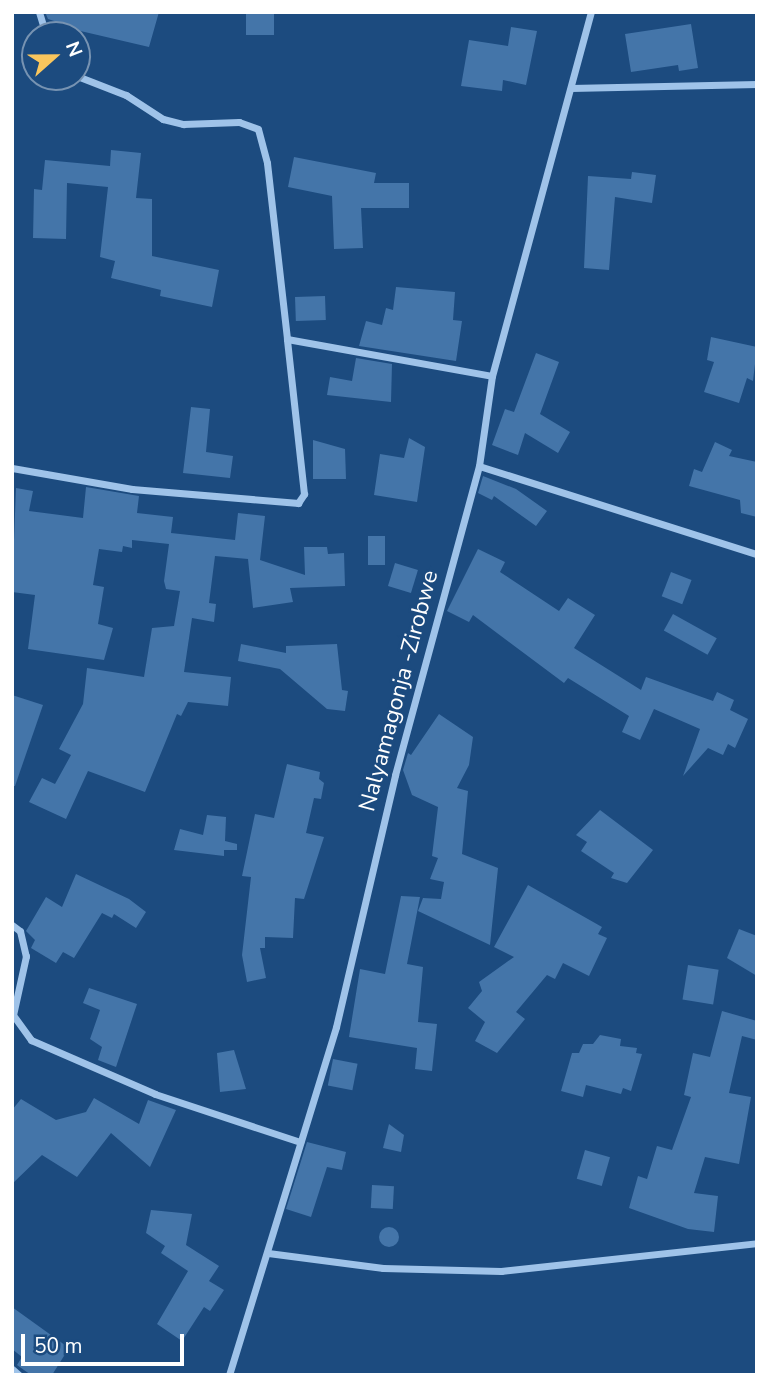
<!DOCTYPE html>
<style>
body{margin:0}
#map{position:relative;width:769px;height:1387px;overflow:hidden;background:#1c4b7f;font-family:"Nunito Sans",sans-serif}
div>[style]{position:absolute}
.building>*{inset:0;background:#4475a9;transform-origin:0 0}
.round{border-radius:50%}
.street>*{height:7px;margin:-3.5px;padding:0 3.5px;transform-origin:3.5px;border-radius:3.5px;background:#9fc3e9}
span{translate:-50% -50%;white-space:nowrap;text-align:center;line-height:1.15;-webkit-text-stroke:5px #1c4b7f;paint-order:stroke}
.street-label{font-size:23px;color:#fff}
.frame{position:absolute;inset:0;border:14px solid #fff;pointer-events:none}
.north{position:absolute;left:21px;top:21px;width:70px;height:70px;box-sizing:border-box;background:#1c4b7f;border:2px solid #7793b2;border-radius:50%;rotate:69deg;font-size:19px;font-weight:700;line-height:28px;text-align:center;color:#fff}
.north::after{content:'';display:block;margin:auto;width:24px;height:32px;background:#f9c65d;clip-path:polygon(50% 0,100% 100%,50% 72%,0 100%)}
.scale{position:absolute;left:21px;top:1334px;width:163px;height:32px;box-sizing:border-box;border:4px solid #fff;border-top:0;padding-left:9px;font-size:21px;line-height:24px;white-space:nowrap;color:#fff;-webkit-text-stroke:5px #1c4b7f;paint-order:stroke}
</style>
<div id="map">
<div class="building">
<i style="clip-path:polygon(45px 12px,159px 12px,149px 47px,59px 26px,60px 23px,48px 19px)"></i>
<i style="left:246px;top:12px;width:28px;height:23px"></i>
<i style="clip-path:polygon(691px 24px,698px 68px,679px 71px,678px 65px,631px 72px,625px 34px)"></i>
<i style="clip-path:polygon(511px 27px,537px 31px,526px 85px,503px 80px,502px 91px,461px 86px,469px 40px,508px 46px)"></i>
<i style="clip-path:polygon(111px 150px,141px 153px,136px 198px,152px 199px,152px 256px,219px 270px,212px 307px,160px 296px,161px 290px,111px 278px,115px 261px,100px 257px,108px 187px,67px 183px,66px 239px,33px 238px,34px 189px,42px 190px,45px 160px,110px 166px)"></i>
<i style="clip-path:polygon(294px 157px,376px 173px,374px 183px,409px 183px,409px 208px,361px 208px,363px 248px,334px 249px,332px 196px,288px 187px)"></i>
<i style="clip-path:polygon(632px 172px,656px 175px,652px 203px,615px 197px,609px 270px,584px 268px,588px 176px,631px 179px)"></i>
<i style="clip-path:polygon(396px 287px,455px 292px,453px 320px,462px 321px,456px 361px,359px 346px,366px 321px,382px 325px,386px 308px,393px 310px)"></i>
<i style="left:325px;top:296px;width:24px;height:30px;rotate:88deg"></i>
<i style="clip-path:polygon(711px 337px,757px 347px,753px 381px,747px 378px,739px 403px,704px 392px,714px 362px,707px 360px)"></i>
<i style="clip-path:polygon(536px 353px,559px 362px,540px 414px,570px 432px,558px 453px,525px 433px,518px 455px,492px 445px,505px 409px,514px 412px)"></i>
<i style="clip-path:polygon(356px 358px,392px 364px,391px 402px,327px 395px,330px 377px,352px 381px)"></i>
<i style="clip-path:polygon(191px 407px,210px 409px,206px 452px,233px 456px,230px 478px,183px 473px)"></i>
<i style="clip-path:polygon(409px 438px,425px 447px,417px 502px,374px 495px,380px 454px,404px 458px)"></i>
<i style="clip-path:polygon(313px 440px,345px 449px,346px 479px,313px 479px)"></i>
<i style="clip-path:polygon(715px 442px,732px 450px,729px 456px,757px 462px,757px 517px,741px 513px,740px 500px,689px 486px,694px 469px,702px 472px)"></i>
<i style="clip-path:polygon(483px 476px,516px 489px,547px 511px,536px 526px,494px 496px,492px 500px,478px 493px)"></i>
<i style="clip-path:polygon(86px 487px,139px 496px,137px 513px,173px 517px,171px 533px,235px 540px,238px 513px,265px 516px,260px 560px,305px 575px,304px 547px,327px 547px,328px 554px,344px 553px,345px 586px,290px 588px,293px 602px,253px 608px,248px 559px,215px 556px,209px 603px,216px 604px,214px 622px,192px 618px,184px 672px,231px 677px,228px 706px,188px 702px,181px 716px,177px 714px,145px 792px,88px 771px,66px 819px,29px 802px,42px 778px,55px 784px,71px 755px,59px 749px,83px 704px,87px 668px,144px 677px,152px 628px,174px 626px,180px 591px,166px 589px,164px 581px,169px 544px,132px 540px,132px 548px,123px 546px,122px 552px,99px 549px,93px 585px,104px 587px,98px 624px,113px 628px,104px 660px,28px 649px,35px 595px,12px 592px,16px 488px,33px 491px,29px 511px,83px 518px)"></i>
<i style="left:385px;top:536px;width:29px;height:17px;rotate:90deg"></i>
<i style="clip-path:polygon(478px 549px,505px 562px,500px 572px,559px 611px,568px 598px,595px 615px,574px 648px,641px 690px,646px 677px,713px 701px,717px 692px,734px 700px,730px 710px,748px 719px,735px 748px,728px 744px,723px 755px,708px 748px,683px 776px,700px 729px,654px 709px,640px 740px,622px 732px,629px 716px,568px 678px,564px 683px,473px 615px,469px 622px,447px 611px)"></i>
<i style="left:395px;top:563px;width:24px;height:24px;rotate:17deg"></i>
<i style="left:671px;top:572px;width:22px;height:26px;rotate:21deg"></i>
<i style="left:673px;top:614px;width:50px;height:19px;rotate:29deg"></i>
<i style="clip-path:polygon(241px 644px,286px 653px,286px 646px,337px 644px,342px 690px,348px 691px,345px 711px,327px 709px,280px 669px,238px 661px)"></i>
<i style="clip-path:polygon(12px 695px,43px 705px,15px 786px,12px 786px)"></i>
<i style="clip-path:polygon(439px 714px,473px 737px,469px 765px,457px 788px,468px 791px,462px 854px,498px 868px,490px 945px,418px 911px,423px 898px,441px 899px,444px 882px,430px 879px,438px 858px,432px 856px,438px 807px,412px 795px,403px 770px,408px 753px,411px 755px)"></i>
<i style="clip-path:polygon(287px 764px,320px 772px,319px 779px,324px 783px,321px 799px,314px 798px,306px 833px,324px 837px,304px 899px,295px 898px,293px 938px,265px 937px,265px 948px,260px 948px,266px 978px,247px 982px,242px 955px,251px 877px,242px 876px,255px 814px,274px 818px)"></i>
<i style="clip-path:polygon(600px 810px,653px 850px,627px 883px,611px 878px,614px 873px,581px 851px,587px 842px,576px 835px)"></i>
<i style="clip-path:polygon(207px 815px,226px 817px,225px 841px,237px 844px,237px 850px,224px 850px,224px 856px,174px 850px,180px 829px,203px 835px)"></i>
<i style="clip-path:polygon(76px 874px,129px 899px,146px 912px,136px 928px,114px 914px,112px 918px,102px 913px,74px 958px,63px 952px,56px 963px,31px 948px,35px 940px,26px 931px,46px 897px,62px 907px)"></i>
<i style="clip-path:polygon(528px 885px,602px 927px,598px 934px,607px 938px,589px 976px,563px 963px,555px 979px,547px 975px,516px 1012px,525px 1019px,497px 1053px,475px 1041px,485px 1022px,468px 1008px,482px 991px,479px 982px,514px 957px,494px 947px)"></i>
<i style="clip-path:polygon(401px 896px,420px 897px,407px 964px,423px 967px,418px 1022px,437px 1024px,432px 1071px,415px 1069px,417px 1048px,349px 1037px,360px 969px,385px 974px)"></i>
<i style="clip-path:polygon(739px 929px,757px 936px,757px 976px,727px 958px)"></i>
<i style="left:688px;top:965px;width:31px;height:35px;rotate:9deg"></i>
<i style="clip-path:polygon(89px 988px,137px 1004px,116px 1067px,98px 1060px,102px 1047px,90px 1039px,100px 1010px,83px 1003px)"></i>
<i style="clip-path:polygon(722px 1011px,757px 1021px,757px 1040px,742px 1036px,729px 1093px,751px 1097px,739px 1164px,705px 1157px,694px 1193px,718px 1196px,714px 1232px,688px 1229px,629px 1208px,638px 1176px,647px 1179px,657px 1146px,672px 1150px,691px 1097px,684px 1095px,693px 1053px,710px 1057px)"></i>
<i style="clip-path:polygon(600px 1035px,621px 1039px,620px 1046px,637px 1048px,636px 1053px,642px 1054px,631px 1091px,623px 1088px,621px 1094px,586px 1085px,583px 1097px,561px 1091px,572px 1053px,579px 1053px,583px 1044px,593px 1044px)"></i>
<i style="clip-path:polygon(234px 1050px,246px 1089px,220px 1092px,217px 1053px)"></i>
<i style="left:333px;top:1059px;width:25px;height:27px;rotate:11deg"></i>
<i style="clip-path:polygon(94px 1098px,139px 1124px,148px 1100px,176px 1110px,150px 1167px,111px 1133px,77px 1177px,42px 1155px,12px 1184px,12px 1110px,21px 1099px,56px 1120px,86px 1112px)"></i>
<i style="clip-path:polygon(389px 1124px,404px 1135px,401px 1152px,383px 1148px)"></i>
<i style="clip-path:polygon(307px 1142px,346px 1152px,342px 1170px,327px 1167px,311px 1217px,286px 1209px)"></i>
<i style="left:585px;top:1150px;width:26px;height:30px;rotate:16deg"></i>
<i style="left:372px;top:1185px;width:22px;height:23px;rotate:3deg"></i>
<i style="clip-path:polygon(151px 1210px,192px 1214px,186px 1245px,219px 1266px,209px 1281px,224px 1290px,210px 1311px,204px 1307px,182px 1341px,157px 1324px,188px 1271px,161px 1253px,165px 1246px,146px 1233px)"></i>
<i class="round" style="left:379px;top:1227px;width:20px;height:20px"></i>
<i style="clip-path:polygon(12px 1307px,69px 1348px,52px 1375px,31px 1375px,17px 1365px,22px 1357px,12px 1349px)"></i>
</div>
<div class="street">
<i style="left:39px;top:12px;width:24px;rotate:73deg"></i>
<i style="left:77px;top:76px;width:53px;rotate:21.2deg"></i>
<i style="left:126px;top:95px;width:44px;rotate:33deg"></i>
<i style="left:163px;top:119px;width:21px;rotate:14deg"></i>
<i style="left:183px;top:124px;width:56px;rotate:-2deg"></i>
<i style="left:239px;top:122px;width:20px;rotate:20deg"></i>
<i style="left:258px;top:129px;width:35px;rotate:75deg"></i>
<i style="left:267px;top:163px;width:177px;rotate:83.5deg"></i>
<i style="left:287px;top:339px;width:208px;rotate:10.2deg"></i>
<i style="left:571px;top:88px;width:186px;rotate:-1.2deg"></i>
<i style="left:479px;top:466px;width:292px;rotate:17.6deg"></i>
<i style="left:12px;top:468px;width:122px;rotate:9.9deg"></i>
<i style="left:132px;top:489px;width:167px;rotate:4.8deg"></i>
<i style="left:298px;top:503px;width:11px;rotate:-56deg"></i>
<i style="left:304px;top:494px;width:156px;rotate:-96.3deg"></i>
<i style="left:12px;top:925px;width:10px;rotate:37deg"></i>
<i style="left:20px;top:931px;width:26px;rotate:77deg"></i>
<i style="left:26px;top:956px;width:60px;rotate:102.4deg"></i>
<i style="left:13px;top:1015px;width:31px;rotate:54deg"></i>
<i style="left:31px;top:1040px;width:135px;rotate:23.5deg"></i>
<i style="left:155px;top:1094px;width:153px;rotate:18.3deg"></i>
<i style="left:268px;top:1253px;width:116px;rotate:7.4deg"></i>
<i style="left:383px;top:1268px;width:118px;rotate:1.5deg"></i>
<i style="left:501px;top:1271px;width:258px;rotate:-6.2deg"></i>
<i style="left:12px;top:1369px;width:9px;rotate:41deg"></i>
<i style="left:229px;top:1375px;width:364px;rotate:-72.9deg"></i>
<i style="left:336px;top:1027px;width:259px;rotate:-76.8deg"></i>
<i style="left:395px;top:775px;width:320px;rotate:-74.8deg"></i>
<i style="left:479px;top:466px;width:91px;rotate:-81.8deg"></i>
<i style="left:492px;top:376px;width:377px;rotate:-74.8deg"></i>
</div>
<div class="street-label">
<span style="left:399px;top:691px;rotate:-75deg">Nalyamagonja -Zirobwe</span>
</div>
<div class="frame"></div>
<div class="north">N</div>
<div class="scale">50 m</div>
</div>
